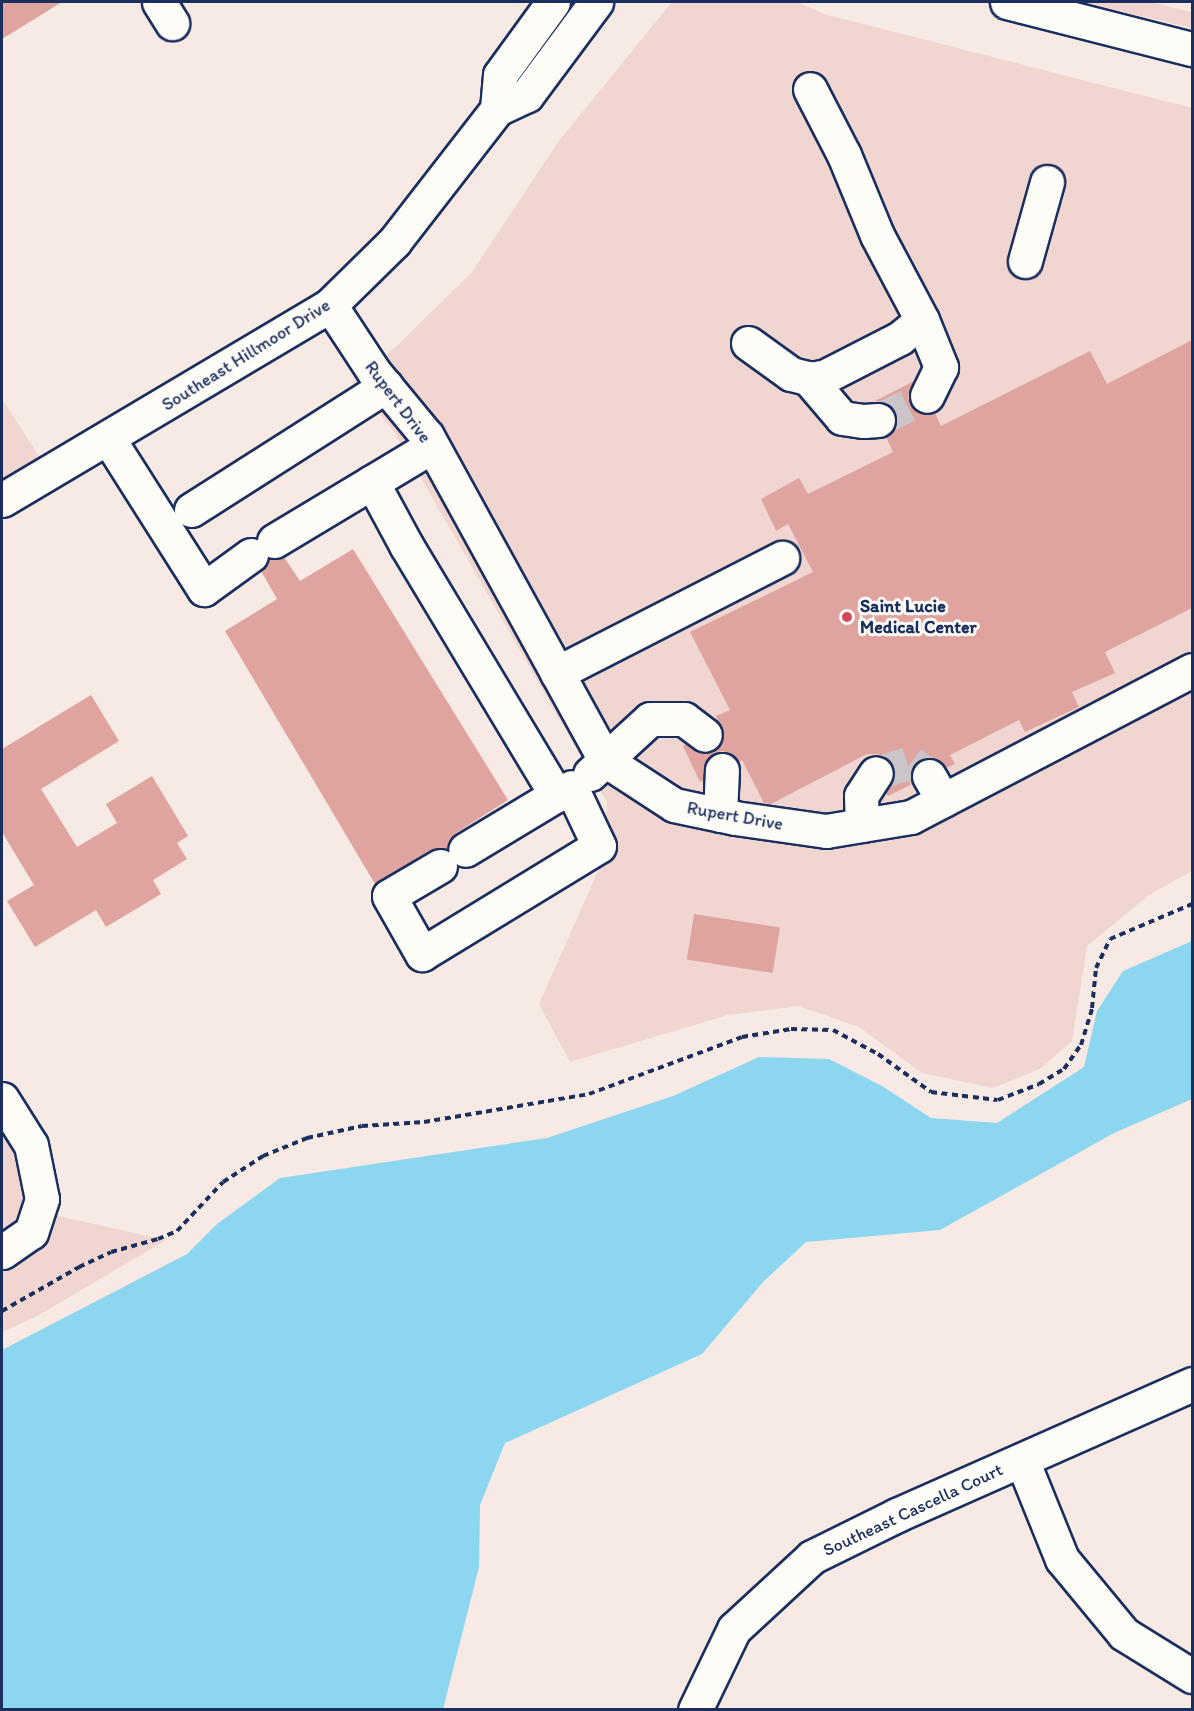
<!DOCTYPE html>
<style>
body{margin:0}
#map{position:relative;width:1194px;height:1711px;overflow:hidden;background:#f7eae5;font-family:Itim,sans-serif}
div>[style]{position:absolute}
.built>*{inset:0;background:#f0d5d0}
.water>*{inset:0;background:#8dd6ef}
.building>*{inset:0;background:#dfa49f;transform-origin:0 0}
.minor-tunnel>*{height:33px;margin-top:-16.5px;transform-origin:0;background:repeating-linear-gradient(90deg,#cbc5ca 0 33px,transparent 0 49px)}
.path>*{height:4px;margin-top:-2px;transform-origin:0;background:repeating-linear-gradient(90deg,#1b2f5e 0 6px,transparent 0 10.5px)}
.roads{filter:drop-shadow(2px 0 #1b2f5e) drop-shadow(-2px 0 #1b2f5e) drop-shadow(0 2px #1b2f5e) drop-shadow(0 -2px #1b2f5e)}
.minor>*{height:33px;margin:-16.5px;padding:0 16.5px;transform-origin:16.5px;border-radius:16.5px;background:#fdfcf7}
.dots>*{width:16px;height:16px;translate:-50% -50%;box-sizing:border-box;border:3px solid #fdfcf7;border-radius:50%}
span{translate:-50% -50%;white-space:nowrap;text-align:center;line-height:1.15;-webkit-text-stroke:6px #fdfcf7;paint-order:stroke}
.street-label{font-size:18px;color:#1b2f5e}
.poi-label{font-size:18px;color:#1b2f5e;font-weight:700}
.left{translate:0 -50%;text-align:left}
.frame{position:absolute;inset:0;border:3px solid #1b2f5e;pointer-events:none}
</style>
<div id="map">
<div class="built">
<i style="clip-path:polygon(672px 2px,798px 2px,824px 14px,1192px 108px,1192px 871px,1149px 895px,1087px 946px,1072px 1041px,1040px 1069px,993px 1088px,922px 1073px,859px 1027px,798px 1006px,728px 1015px,570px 1062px,539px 1004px,603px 860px,607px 802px,395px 433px,353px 382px,398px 345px,472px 272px,558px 142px)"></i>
<i style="clip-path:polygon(1081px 2px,1150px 2px,1192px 12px,1192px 28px)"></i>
<i style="clip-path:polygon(2px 399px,42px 461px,2px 485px)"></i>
<i style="clip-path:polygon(2px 1113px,54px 1215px,166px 1240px,39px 1315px,2px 1332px)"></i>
</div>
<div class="water">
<i style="clip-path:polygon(1192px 941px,1192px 1099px,1114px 1133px,940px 1230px,806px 1242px,763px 1282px,702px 1354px,505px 1443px,480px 1505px,479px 1567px,443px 1709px,2px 1709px,2px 1350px,187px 1254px,217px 1224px,280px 1178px,547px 1138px,673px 1096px,759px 1057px,829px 1059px,882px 1086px,931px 1118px,997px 1123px,1084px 1067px,1097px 1011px,1123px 971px)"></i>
</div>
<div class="building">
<i style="clip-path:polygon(2px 2px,62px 2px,2px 39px)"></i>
<i style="clip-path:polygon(1192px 340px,1192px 608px,1105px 652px,1115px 673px,1072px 692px,1079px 707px,1025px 732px,1019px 720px,950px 755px,955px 764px,946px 768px,938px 759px,930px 757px,920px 760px,912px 767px,910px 776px,912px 784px,888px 796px,886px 792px,895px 775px,893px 765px,887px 758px,878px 754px,867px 754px,771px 804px,764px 803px,742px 760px,739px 762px,733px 755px,723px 751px,714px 753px,707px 759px,703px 780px,700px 782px,683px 746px,686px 744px,702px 753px,713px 752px,720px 746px,724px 737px,716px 716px,730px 710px,690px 632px,813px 572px,788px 524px,776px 531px,761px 499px,799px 478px,808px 494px,893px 452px,886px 437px,895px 428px,897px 419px,894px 410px,886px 403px,875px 401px,914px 381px,908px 397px,911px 406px,919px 413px,935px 413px,941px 426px,1090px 351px,1107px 384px)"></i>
<i style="clip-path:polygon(353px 549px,508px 800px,456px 833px,449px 840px,447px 849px,430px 850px,375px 884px,225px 631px,277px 599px,261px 571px,269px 558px,284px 557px,300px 581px)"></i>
<i style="clip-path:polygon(91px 695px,119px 741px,41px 789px,77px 847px,117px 823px,106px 804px,152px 776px,188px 836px,177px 843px,187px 859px,153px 880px,161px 894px,106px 927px,96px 910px,35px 947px,7px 901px,34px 885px,2px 832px,2px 749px)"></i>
<i style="left:694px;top:914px;width:87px;height:46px;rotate:9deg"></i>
</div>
<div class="minor-tunnel">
<i style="left:878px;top:420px;width:55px;rotate:-26.1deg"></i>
<i style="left:876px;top:773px;width:37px;rotate:-17deg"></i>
<i style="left:911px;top:762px;width:23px;rotate:38deg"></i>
</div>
<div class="path">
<i style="left:2px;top:1311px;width:89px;rotate:-29.7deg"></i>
<i style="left:79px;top:1267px;width:35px;rotate:-25deg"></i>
<i style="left:111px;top:1252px;width:49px;rotate:-15.5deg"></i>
<i style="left:158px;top:1239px;width:21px;rotate:-23deg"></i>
<i style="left:177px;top:1231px;width:67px;rotate:-46.8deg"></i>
<i style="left:223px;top:1182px;width:48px;rotate:-33deg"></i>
<i style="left:263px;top:1156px;width:48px;rotate:-22.2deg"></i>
<i style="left:307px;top:1138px;width:56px;rotate:-12.3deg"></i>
<i style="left:362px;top:1126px;width:62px;rotate:-3.7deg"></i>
<i style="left:424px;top:1122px;width:167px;rotate:-9.6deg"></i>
<i style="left:589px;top:1094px;width:163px;rotate:-20.4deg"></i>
<i style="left:742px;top:1037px;width:50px;rotate:-9.3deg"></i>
<i style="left:791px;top:1029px;width:42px;rotate:1.4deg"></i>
<i style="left:833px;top:1030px;width:51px;rotate:28.1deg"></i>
<i style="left:878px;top:1054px;width:65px;rotate:35.6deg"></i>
<i style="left:931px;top:1092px;width:67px;rotate:6.8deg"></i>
<i style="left:998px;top:1100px;width:44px;rotate:-21.3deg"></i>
<i style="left:1039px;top:1084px;width:29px;rotate:-31deg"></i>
<i style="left:1064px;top:1069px;width:29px;rotate:-55deg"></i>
<i style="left:1081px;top:1045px;width:39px;rotate:-73deg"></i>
<i style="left:1092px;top:1008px;width:40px;rotate:-84.3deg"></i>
<i style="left:1096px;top:968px;width:32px;rotate:-64deg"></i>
<i style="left:1110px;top:939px;width:89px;rotate:-23.1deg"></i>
</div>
<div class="roads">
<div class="minor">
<i style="left:159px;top:2px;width:25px;rotate:58deg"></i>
<i style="left:1007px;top:2px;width:191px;rotate:14.3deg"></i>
<i style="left:497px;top:109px;width:34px;rotate:-85deg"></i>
<i style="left:500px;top:75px;width:90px;rotate:-54deg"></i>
<i style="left:1025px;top:261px;width:82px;rotate:-74.4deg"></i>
<i style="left:330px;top:305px;width:80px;rotate:56.7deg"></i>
<i style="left:374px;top:372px;width:83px;rotate:50.4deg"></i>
<i style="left:427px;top:436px;width:370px;rotate:61.2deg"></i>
<i style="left:605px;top:760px;width:82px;rotate:33.1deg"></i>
<i style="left:674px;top:805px;width:62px;rotate:12deg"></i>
<i style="left:735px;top:818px;width:92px;rotate:8.1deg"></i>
<i style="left:826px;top:831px;width:86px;rotate:-9.4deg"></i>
<i style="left:911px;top:817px;width:317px;rotate:-27.6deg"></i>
<i style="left:922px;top:320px;width:51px;rotate:68deg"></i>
<i style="left:941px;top:367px;width:32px;rotate:116deg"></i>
<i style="left:748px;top:343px;width:53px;rotate:35.8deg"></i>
<i style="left:791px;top:374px;width:21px;rotate:14deg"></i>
<i style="left:811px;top:379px;width:15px;rotate:-11deg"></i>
<i style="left:826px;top:376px;width:83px;rotate:-27.2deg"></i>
<i style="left:900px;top:338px;width:28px;rotate:-39deg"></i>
<i style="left:922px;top:320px;width:96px;rotate:-117.9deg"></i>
<i style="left:877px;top:235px;width:87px;rotate:-112.4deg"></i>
<i style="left:844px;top:155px;width:74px;rotate:-117.3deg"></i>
<i style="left:808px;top:378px;width:52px;rotate:49.6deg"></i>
<i style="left:842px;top:418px;width:22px;rotate:8deg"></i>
<i style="left:864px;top:421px;width:14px;rotate:-4deg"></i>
<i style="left:108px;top:438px;width:179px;rotate:57.6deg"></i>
<i style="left:204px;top:589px;width:58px;rotate:-35.9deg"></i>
<i style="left:372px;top:482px;width:72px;rotate:61.6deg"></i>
<i style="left:406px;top:545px;width:292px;rotate:59deg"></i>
<i style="left:556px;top:795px;width:106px;rotate:148.9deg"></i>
<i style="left:2px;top:500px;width:382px;rotate:-30.7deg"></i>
<i style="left:330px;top:305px;width:90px;rotate:-44.5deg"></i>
<i style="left:394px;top:242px;width:168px;rotate:-52.2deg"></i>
<i style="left:497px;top:109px;width:33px;rotate:-25deg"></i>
<i style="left:527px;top:95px;width:116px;rotate:-53.4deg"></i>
<i style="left:191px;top:510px;width:231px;rotate:-32.5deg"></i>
<i style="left:274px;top:541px;width:184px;rotate:-31deg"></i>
<i style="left:557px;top:673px;width:253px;rotate:-27.1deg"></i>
<i style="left:590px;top:774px;width:81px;rotate:-42.5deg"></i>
<i style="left:650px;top:719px;width:34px"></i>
<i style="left:684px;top:719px;width:26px;rotate:37deg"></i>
<i style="left:929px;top:776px;width:28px;rotate:60deg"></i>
<i style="left:720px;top:815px;width:45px;rotate:-87.5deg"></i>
<i style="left:862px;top:825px;width:29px;rotate:-92deg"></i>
<i style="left:861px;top:796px;width:27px;rotate:-57deg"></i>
<i style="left:440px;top:866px;width:59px;rotate:149.5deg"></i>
<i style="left:389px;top:896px;width:67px;rotate:60.4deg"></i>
<i style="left:422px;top:954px;width:207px;rotate:-31.4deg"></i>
<i style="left:599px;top:846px;width:65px;rotate:-115.4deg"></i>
<i style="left:2px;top:1099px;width:54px;rotate:57.8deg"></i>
<i style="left:31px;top:1145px;width:55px;rotate:78.5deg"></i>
<i style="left:42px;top:1199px;width:35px;rotate:108deg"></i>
<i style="left:31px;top:1232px;width:35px;rotate:145deg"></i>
<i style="left:1022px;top:1460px;width:107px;rotate:68deg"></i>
<i style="left:1062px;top:1559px;width:97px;rotate:50.4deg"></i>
<i style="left:1124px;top:1634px;width:80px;rotate:31.7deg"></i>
<i style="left:695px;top:1710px;width:90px;rotate:-64.3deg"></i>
<i style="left:734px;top:1629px;width:106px;rotate:-42.7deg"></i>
<i style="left:812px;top:1557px;width:95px;rotate:-26.3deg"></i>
<i style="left:897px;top:1515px;width:323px;rotate:-23.9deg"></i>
</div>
</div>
<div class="dots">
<i style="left:847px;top:617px;background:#d1495b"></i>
</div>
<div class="street-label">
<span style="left:246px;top:355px;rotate:-32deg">Southeast Hillmoor Drive</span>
<span style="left:398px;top:402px;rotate:53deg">Rupert Drive</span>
<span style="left:735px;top:816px;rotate:10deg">Rupert Drive</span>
<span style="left:913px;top:1510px;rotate:-25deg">Southeast Cascella Court</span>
</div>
<div class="poi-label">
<span class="left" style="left:860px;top:617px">Saint Lucie<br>Medical Center</span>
</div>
<div class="frame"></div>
</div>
